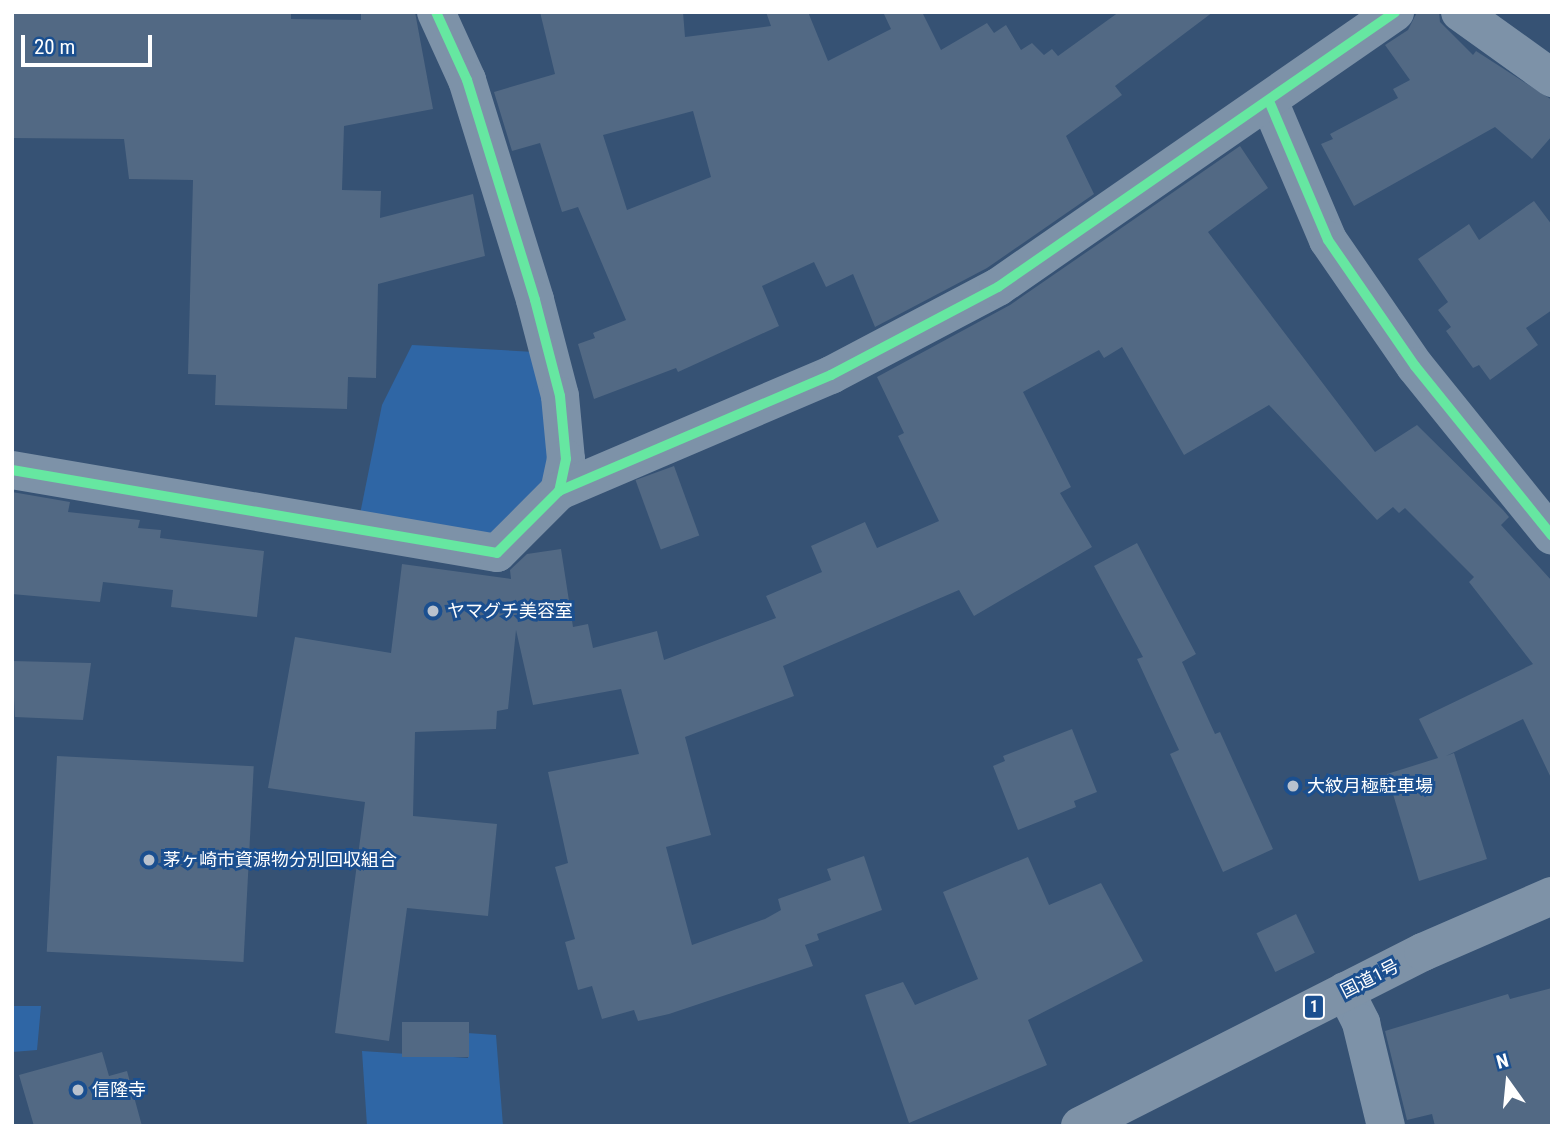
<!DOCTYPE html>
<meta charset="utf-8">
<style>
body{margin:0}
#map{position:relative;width:1564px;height:1138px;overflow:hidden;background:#365274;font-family:"Roboto Condensed","Noto Sans JP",sans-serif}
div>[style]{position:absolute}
.green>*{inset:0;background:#2f66a5}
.building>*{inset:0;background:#526984;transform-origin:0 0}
.street>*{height:38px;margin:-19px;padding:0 19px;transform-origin:19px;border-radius:19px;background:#7d92a8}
.highway>*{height:38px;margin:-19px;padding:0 19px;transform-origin:19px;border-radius:19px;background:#7e92a7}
.cycleway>*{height:10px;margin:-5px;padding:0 5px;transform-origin:5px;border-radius:5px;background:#66e7a1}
.dots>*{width:19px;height:19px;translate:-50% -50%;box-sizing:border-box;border:4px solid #1b4f8f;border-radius:50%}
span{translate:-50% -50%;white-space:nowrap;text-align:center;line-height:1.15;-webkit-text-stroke:6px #1b4f8f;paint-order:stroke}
.shield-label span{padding:2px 5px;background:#1b4f8f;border:2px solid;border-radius:5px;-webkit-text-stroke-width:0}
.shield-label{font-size:16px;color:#fff;font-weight:700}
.poi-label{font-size:18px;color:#fff}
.left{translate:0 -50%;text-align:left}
.street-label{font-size:18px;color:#fff}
.frame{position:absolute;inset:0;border:14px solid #fff;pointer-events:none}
.north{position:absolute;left:1473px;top:1047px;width:70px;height:70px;-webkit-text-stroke:5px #1b4f8f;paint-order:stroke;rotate:345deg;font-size:19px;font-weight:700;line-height:28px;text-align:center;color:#fff}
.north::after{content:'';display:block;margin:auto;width:24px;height:32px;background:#fff;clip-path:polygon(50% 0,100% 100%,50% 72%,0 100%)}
.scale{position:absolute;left:21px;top:35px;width:131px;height:32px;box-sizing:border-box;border:4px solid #fff;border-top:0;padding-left:9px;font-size:21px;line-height:24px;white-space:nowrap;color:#fff;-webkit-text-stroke:5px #1b4f8f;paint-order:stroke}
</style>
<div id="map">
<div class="green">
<i style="clip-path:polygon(412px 345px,534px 352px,559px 491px,497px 553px,357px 529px,382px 405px)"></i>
<i style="clip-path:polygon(12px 1006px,41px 1006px,37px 1050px,12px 1052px)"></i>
<i style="clip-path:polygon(467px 1033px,496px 1035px,503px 1126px,367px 1126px,362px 1051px,468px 1058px)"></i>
</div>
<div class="building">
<i style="clip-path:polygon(12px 12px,291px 12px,291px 19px,361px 20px,361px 12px,415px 12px,433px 109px,344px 126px,342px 190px,381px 191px,380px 218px,473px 194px,485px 256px,378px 284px,376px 378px,348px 377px,347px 409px,215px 405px,216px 375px,188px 374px,193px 180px,129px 179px,124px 139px,12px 138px)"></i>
<i style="clip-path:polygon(evenodd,540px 12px,683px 12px,685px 37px,771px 26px,766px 12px,808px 12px,828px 61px,891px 29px,883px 12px,922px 12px,941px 50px,987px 23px,994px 33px,1006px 25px,1021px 50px,1032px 43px,1044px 55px,1052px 49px,1058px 56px,1119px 12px,1213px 12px,1115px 86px,1122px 95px,1066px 136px,1094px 194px,987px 268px,875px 327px,853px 274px,826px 287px,814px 262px,762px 286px,779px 326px,678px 372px,676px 368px,594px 399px,578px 344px,595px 338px,593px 333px,626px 320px,578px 207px,562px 212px,540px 143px,512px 151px,494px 92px,555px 74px,540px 12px,693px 111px,711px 177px,627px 210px,603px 135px,693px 111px)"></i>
<i style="clip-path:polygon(1417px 12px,1439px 12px,1440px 22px,1473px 55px,1476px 51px,1552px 100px,1552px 136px,1532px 159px,1495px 127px,1354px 206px,1321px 144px,1333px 139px,1330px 134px,1398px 98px,1393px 89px,1410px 80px,1385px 45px,1408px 30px)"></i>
<i style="clip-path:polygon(1240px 146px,1268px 188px,1208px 232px,1375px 452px,1417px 425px,1503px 510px,1509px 517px,1501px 525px,1552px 581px,1552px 780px,1523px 719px,1446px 756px,1454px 753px,1487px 859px,1419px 881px,1387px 774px,1438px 758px,1419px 719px,1533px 664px,1469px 582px,1474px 577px,1405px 508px,1399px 513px,1393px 507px,1377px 520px,1269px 405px,1184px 455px,1122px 347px,1104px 358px,1099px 350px,1023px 392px,1071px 487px,1060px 493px,1092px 547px,974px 616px,959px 590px,783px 666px,794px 696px,685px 737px,711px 835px,666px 847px,692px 945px,765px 919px,781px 910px,778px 899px,831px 880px,827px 869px,864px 856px,882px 910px,817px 934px,819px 940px,805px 945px,813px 966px,669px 1014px,638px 1021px,634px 1010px,602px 1019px,592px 986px,578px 990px,565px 942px,575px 939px,555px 867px,568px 863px,548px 772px,639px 754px,621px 689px,533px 705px,516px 630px,508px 709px,497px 711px,496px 729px,415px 732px,413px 816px,497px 824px,488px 916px,407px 908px,389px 1041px,335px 1033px,365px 802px,268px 788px,295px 637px,391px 653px,402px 564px,511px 579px,510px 570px,527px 554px,561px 549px,573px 627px,588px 624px,593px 648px,657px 631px,664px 660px,776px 618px,766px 596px,822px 572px,811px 546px,865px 522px,877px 548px,939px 521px,898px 436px,904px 433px,877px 377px,1010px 305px)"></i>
<i style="clip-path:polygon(1534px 201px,1552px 225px,1552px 310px,1526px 328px,1538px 345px,1490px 380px,1479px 365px,1473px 368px,1446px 331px,1451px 327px,1438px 310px,1448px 302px,1418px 259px,1469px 224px,1479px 240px)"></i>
<i style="left:674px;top:466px;width:74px;height:41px;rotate:70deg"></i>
<i style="clip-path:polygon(12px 492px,70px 502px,68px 512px,140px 520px,138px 528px,161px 530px,160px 538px,264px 551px,257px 617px,171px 607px,173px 590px,103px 582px,100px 602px,12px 594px)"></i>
<i style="clip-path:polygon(1137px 543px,1196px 654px,1182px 662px,1215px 734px,1220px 732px,1273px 849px,1223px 872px,1170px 754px,1179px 750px,1137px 659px,1143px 657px,1094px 566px)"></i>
<i style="clip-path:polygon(12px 661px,91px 663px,83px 720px,15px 717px)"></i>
<i style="clip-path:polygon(1072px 729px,1097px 792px,1074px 801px,1076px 807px,1018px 830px,993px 766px,1005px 761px,1003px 756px)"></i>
<i style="left:57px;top:756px;width:197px;height:196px;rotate:3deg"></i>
<i style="clip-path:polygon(1028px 857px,1049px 905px,1101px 883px,1143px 961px,1028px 1020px,1047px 1065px,909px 1123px,865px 995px,903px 982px,915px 1005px,978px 979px,943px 892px)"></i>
<i style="left:1296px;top:914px;width:43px;height:44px;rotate:64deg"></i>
<i style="clip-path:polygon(1552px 988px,1552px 1126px,1435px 1126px,1432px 1114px,1407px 1120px,1385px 1031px,1508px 994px,1510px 999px)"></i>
<i style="left:402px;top:1022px;width:67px;height:35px"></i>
<i style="clip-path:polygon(102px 1052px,109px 1076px,127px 1071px,142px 1126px,34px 1126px,19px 1075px)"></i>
</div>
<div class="street">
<i style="left:436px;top:12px;width:75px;rotate:65.5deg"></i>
<i style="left:467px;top:80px;width:230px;rotate:72.8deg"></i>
<i style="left:535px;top:300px;width:99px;rotate:75.4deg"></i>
<i style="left:560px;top:396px;width:63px;rotate:84.6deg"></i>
<i style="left:566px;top:459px;width:33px;rotate:102deg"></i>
<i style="left:1460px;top:12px;width:113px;rotate:35.7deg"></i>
<i style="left:1269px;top:101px;width:151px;rotate:67deg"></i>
<i style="left:1328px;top:240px;width:153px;rotate:55.4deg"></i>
<i style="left:1415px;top:366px;width:218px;rotate:51.1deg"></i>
<i style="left:12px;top:470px;width:492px;rotate:9.7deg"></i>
<i style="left:497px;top:553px;width:88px;rotate:-45deg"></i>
<i style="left:559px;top:491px;width:296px;rotate:-23.1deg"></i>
<i style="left:831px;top:375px;width:189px;rotate:-27.8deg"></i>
<i style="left:998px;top:287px;width:483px;rotate:-34.7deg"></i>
<i style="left:1345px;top:991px;width:36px;rotate:63deg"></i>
<i style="left:1361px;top:1023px;width:106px;rotate:76.4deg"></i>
</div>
<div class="highway">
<i style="left:1080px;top:1126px;width:385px;rotate:-26.9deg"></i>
<i style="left:1423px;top:952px;width:141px;rotate:-23.5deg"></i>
</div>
<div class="cycleway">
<i style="left:436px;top:12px;width:75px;rotate:65.5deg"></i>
<i style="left:467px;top:80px;width:230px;rotate:72.8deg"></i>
<i style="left:535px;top:300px;width:99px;rotate:75.4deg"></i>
<i style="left:560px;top:396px;width:63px;rotate:84.6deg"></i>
<i style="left:566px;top:459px;width:33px;rotate:102deg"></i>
<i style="left:1269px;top:101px;width:151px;rotate:67deg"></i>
<i style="left:1328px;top:240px;width:153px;rotate:55.4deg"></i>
<i style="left:1415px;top:366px;width:218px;rotate:51.1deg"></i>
<i style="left:12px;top:470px;width:492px;rotate:9.7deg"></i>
<i style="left:497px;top:553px;width:88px;rotate:-45deg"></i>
<i style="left:559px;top:491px;width:296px;rotate:-23.1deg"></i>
<i style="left:831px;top:375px;width:189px;rotate:-27.8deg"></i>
<i style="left:998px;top:287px;width:483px;rotate:-34.7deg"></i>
</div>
<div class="dots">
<i style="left:433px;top:611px;background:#b9c2ce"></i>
<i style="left:1293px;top:786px;background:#b9c2ce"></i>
<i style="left:149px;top:860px;background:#b9c2ce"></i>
<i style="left:78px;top:1090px;background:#b9c2ce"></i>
</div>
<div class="shield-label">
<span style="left:1314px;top:1007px">1</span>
</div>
<div class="poi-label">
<span class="left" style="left:447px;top:611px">ヤマグチ美容室</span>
<span class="left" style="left:1307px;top:786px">大紋月極駐車場</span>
<span class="left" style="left:163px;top:860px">茅ヶ崎市資源物分別回収組合</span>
<span class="left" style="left:92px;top:1090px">信隆寺</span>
</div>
<div class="street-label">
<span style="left:1370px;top:979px;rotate:-27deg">国道1号</span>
</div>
<div class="frame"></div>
<div class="north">N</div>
<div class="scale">20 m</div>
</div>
